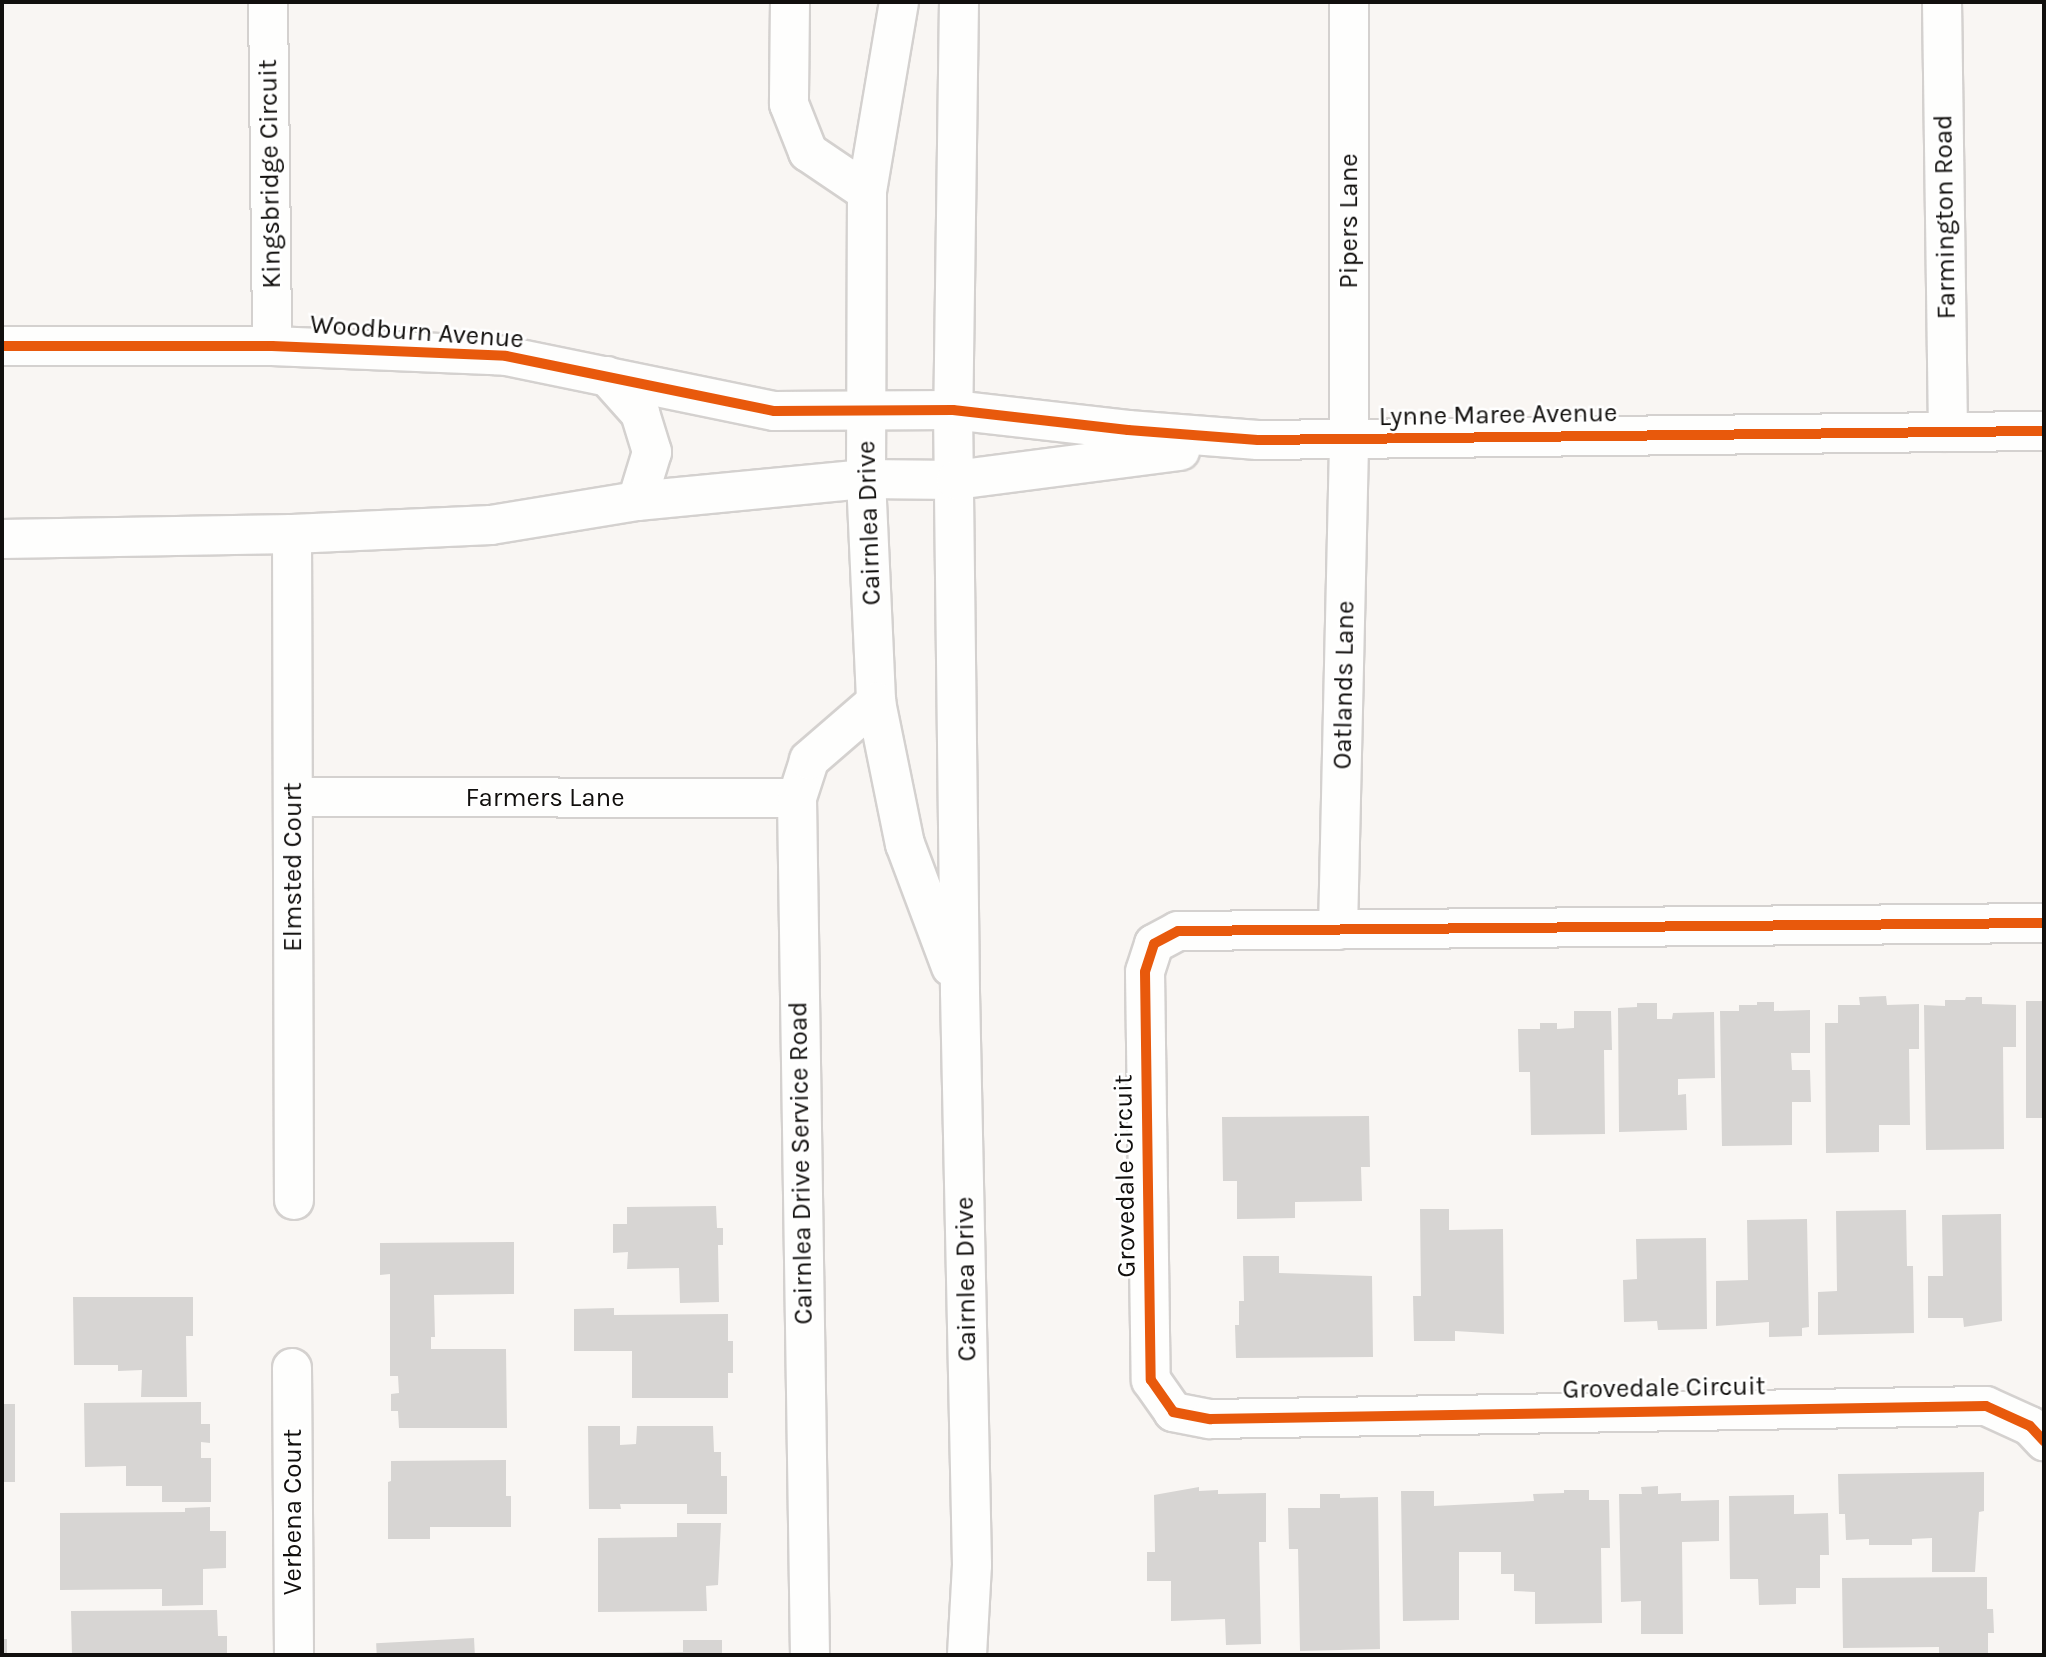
<!DOCTYPE html>
<style>
body{margin:0}
#map{position:relative;width:2046px;height:1657px;overflow:hidden;background:#f9f6f3;font-family:Karla,sans-serif}
div>[style]{position:absolute}
.building>*{inset:0;background:#d7d5d3;transform-origin:0 0}
.roads{filter:drop-shadow(2px 0 #d4d1cf) drop-shadow(-2px 0 #d4d1cf) drop-shadow(0 2px #d4d1cf) drop-shadow(0 -2px #d4d1cf)}
.minor>*{height:38px;margin:-19px;padding:0 19px;transform-origin:19px;border-radius:19px;background:#fefefd}
.cycleway>*{height:10px;margin:-5px;padding:0 5px;transform-origin:5px;border-radius:5px;background:#e8590c}
span{translate:-50% -50%;white-space:nowrap;text-align:center;line-height:1.15;-webkit-text-stroke:5px #fff;paint-order:stroke}
.street-label{font-size:26px;color:#110f0d}
.frame{position:absolute;inset:0;border:4px solid #110f0d;pointer-events:none}
</style>
<div id="map">
<div class="building">
<i style="clip-path:polygon(1886px 996px,1887px 1005px,1919px 1004px,1919px 1049px,1909px 1049px,1910px 1125px,1879px 1125px,1879px 1152px,1826px 1153px,1825px 1023px,1838px 1023px,1838px 1005px,1860px 1005px,1859px 997px)"></i>
<i style="clip-path:polygon(1966px 997px,1982px 997px,1982px 1004px,2016px 1005px,2016px 1047px,2003px 1047px,2004px 1149px,1926px 1150px,1924px 1005px,1945px 1006px,1945px 1000px,1965px 1000px)"></i>
<i style="left:2026px;top:1001px;width:18px;height:117px"></i>
<i style="clip-path:polygon(1757px 1002px,1774px 1002px,1774px 1011px,1810px 1010px,1810px 1053px,1791px 1053px,1792px 1070px,1810px 1070px,1811px 1102px,1792px 1102px,1792px 1145px,1722px 1146px,1720px 1011px,1739px 1011px,1739px 1005px,1757px 1005px)"></i>
<i style="clip-path:polygon(1637px 1003px,1657px 1003px,1657px 1019px,1672px 1019px,1673px 1013px,1714px 1012px,1715px 1078px,1678px 1079px,1678px 1095px,1686px 1094px,1687px 1130px,1619px 1132px,1618px 1008px,1637px 1007px)"></i>
<i style="clip-path:polygon(1574px 1011px,1611px 1011px,1612px 1050px,1604px 1050px,1605px 1134px,1531px 1135px,1530px 1072px,1519px 1072px,1518px 1029px,1540px 1029px,1540px 1023px,1557px 1023px,1557px 1029px,1574px 1028px)"></i>
<i style="clip-path:polygon(1369px 1116px,1370px 1167px,1361px 1167px,1362px 1201px,1295px 1202px,1295px 1218px,1237px 1219px,1237px 1181px,1223px 1181px,1222px 1117px)"></i>
<i style="clip-path:polygon(716px 1206px,717px 1228px,723px 1228px,723px 1245px,718px 1245px,719px 1302px,680px 1303px,679px 1268px,627px 1269px,628px 1252px,613px 1253px,613px 1224px,627px 1224px,627px 1207px)"></i>
<i style="clip-path:polygon(1420px 1209px,1449px 1209px,1449px 1230px,1503px 1229px,1504px 1334px,1455px 1331px,1455px 1341px,1414px 1341px,1413px 1296px,1421px 1296px)"></i>
<i style="clip-path:polygon(1906px 1210px,1907px 1266px,1913px 1266px,1914px 1333px,1818px 1335px,1818px 1292px,1837px 1291px,1836px 1211px)"></i>
<i style="clip-path:polygon(2001px 1214px,2002px 1321px,1964px 1327px,1963px 1318px,1928px 1318px,1928px 1276px,1943px 1276px,1942px 1215px)"></i>
<i style="clip-path:polygon(1807px 1219px,1809px 1327px,1802px 1328px,1802px 1336px,1769px 1337px,1769px 1322px,1716px 1326px,1716px 1281px,1748px 1280px,1747px 1220px)"></i>
<i style="clip-path:polygon(1706px 1238px,1707px 1329px,1658px 1330px,1657px 1321px,1624px 1322px,1623px 1280px,1637px 1279px,1636px 1239px)"></i>
<i style="clip-path:polygon(514px 1242px,514px 1294px,434px 1295px,435px 1337px,431px 1337px,431px 1349px,506px 1349px,507px 1428px,399px 1428px,398px 1411px,391px 1411px,391px 1394px,399px 1393px,398px 1376px,390px 1376px,390px 1274px,380px 1275px,380px 1243px)"></i>
<i style="clip-path:polygon(1243px 1256px,1279px 1256px,1279px 1273px,1372px 1276px,1373px 1357px,1236px 1358px,1235px 1325px,1239px 1325px,1239px 1301px,1244px 1301px)"></i>
<i style="clip-path:polygon(73px 1297px,193px 1297px,193px 1336px,186px 1336px,187px 1397px,141px 1397px,142px 1370px,118px 1371px,118px 1365px,74px 1365px)"></i>
<i style="clip-path:polygon(614px 1308px,614px 1315px,728px 1314px,728px 1341px,733px 1341px,733px 1373px,728px 1373px,728px 1398px,632px 1398px,632px 1351px,574px 1351px,574px 1309px)"></i>
<i style="clip-path:polygon(201px 1402px,201px 1424px,210px 1424px,210px 1443px,201px 1442px,201px 1458px,211px 1458px,211px 1502px,162px 1502px,162px 1486px,126px 1486px,126px 1466px,85px 1467px,84px 1403px)"></i>
<i style="left:2px;top:1404px;width:13px;height:78px"></i>
<i style="clip-path:polygon(588px 1426px,620px 1426px,620px 1445px,636px 1444px,637px 1426px,713px 1426px,714px 1452px,721px 1452px,721px 1476px,727px 1476px,727px 1514px,687px 1514px,687px 1504px,620px 1504px,621px 1509px,589px 1509px)"></i>
<i style="clip-path:polygon(506px 1460px,506px 1496px,511px 1496px,511px 1527px,430px 1527px,430px 1539px,388px 1539px,388px 1482px,391px 1481px,391px 1461px)"></i>
<i style="clip-path:polygon(1984px 1472px,1984px 1511px,1979px 1512px,1975px 1572px,1932px 1572px,1932px 1538px,1912px 1539px,1912px 1545px,1869px 1545px,1869px 1539px,1846px 1540px,1845px 1514px,1839px 1514px,1838px 1474px)"></i>
<i style="clip-path:polygon(1658px 1486px,1658px 1494px,1681px 1493px,1681px 1501px,1719px 1500px,1719px 1541px,1682px 1542px,1683px 1634px,1641px 1634px,1641px 1601px,1621px 1602px,1619px 1494px,1642px 1494px,1641px 1487px)"></i>
<i style="clip-path:polygon(1199px 1487px,1199px 1491px,1218px 1490px,1218px 1494px,1266px 1493px,1266px 1542px,1259px 1542px,1261px 1644px,1226px 1645px,1225px 1619px,1171px 1621px,1171px 1581px,1147px 1581px,1147px 1552px,1155px 1552px,1154px 1495px)"></i>
<i style="clip-path:polygon(1564px 1490px,1589px 1490px,1589px 1500px,1609px 1500px,1610px 1548px,1601px 1548px,1602px 1623px,1535px 1624px,1535px 1592px,1514px 1591px,1514px 1574px,1501px 1574px,1501px 1552px,1459px 1552px,1459px 1620px,1403px 1621px,1401px 1491px,1434px 1491px,1434px 1506px,1534px 1501px,1533px 1494px,1564px 1493px)"></i>
<i style="clip-path:polygon(1320px 1494px,1340px 1494px,1340px 1498px,1378px 1497px,1380px 1649px,1300px 1651px,1298px 1549px,1289px 1549px,1288px 1508px,1320px 1508px)"></i>
<i style="clip-path:polygon(1794px 1495px,1794px 1514px,1828px 1513px,1829px 1555px,1820px 1555px,1820px 1588px,1796px 1588px,1796px 1604px,1759px 1605px,1758px 1579px,1730px 1579px,1729px 1496px)"></i>
<i style="clip-path:polygon(210px 1507px,210px 1531px,226px 1531px,226px 1568px,203px 1569px,203px 1605px,162px 1606px,162px 1589px,60px 1590px,60px 1513px,185px 1512px,185px 1508px)"></i>
<i style="clip-path:polygon(677px 1523px,721px 1523px,718px 1585px,706px 1586px,707px 1611px,598px 1612px,598px 1538px,677px 1537px)"></i>
<i style="clip-path:polygon(1987px 1577px,1987px 1609px,1993px 1609px,1994px 1633px,1988px 1633px,1988px 1655px,1939px 1655px,1939px 1647px,1843px 1648px,1842px 1578px)"></i>
<i style="clip-path:polygon(217px 1610px,218px 1636px,227px 1636px,227px 1655px,72px 1655px,71px 1611px)"></i>
<i style="left:474px;top:1638px;width:17px;height:98px;rotate:87deg"></i>
<i style="left:2px;top:1639px;width:5px;height:16px"></i>
<i style="clip-path:polygon(683px 1640px,722px 1640px,722px 1655px,629px 1655px,629px 1653px,683px 1652px)"></i>
</div>
<div class="roads">
<div class="minor">
<i style="left:268px;top:2px;width:344px;rotate:89.3deg"></i>
<i style="left:790px;top:2px;width:102px;rotate:90.6deg"></i>
<i style="left:789px;top:104px;width:52px;rotate:68.4deg"></i>
<i style="left:808px;top:152px;width:71px;rotate:34.1deg"></i>
<i style="left:899px;top:2px;width:193px;rotate:99.6deg"></i>
<i style="left:867px;top:192px;width:287px;rotate:90.2deg"></i>
<i style="left:866px;top:479px;width:223px;rotate:87.4deg"></i>
<i style="left:876px;top:702px;width:145px;rotate:78.5deg"></i>
<i style="left:905px;top:844px;width:131px;rotate:69.5deg"></i>
<i style="left:959px;top:2px;width:408px;rotate:90.8deg"></i>
<i style="left:953px;top:410px;width:582px;rotate:89.31deg"></i>
<i style="left:960px;top:992px;width:573px;rotate:88.8deg"></i>
<i style="left:972px;top:1565px;width:90px;rotate:93.2deg"></i>
<i style="left:1942px;top:2px;width:430px;rotate:89.2deg"></i>
<i style="left:2px;top:346px;width:270px"></i>
<i style="left:272px;top:346px;width:234px;rotate:2.4deg"></i>
<i style="left:506px;top:356px;width:274px;rotate:11.6deg"></i>
<i style="left:774px;top:411px;width:179px;rotate:-0.3deg"></i>
<i style="left:953px;top:410px;width:176px;rotate:6.5deg"></i>
<i style="left:1128px;top:430px;width:130px;rotate:4.4deg"></i>
<i style="left:1258px;top:440px;width:786px;rotate:-0.66deg"></i>
<i style="left:607px;top:376px;width:50px;rotate:48.3deg"></i>
<i style="left:640px;top:413px;width:41px;rotate:72.9deg"></i>
<i style="left:652px;top:452px;width:51px;rotate:107deg"></i>
<i style="left:292px;top:534px;width:666px;rotate:89.83deg"></i>
<i style="left:2px;top:539px;width:290px;rotate:-1deg"></i>
<i style="left:292px;top:534px;width:199px;rotate:-2.6deg"></i>
<i style="left:491px;top:525px;width:148px;rotate:-9.3deg"></i>
<i style="left:637px;top:501px;width:230px;rotate:-5.5deg"></i>
<i style="left:866px;top:479px;width:90px;rotate:0.6deg"></i>
<i style="left:956px;top:480px;width:226px;rotate:-7.4deg"></i>
<i style="left:293px;top:797px;width:504px;rotate:0.11deg"></i>
<i style="left:2044px;top:923px;width:866px;rotate:179.47deg"></i>
<i style="left:1178px;top:931px;width:27px;rotate:152deg"></i>
<i style="left:1154px;top:944px;width:29px;rotate:108deg"></i>
<i style="left:1145px;top:972px;width:408px;rotate:89.2deg"></i>
<i style="left:1151px;top:1380px;width:39px;rotate:55deg"></i>
<i style="left:1173px;top:1412px;width:38px;rotate:11deg"></i>
<i style="left:1210px;top:1419px;width:776px;rotate:-0.96deg"></i>
<i style="left:1986px;top:1406px;width:48px;rotate:24.4deg"></i>
<i style="left:2030px;top:1426px;width:21px;rotate:47deg"></i>
<i style="left:1338px;top:930px;width:490px;rotate:-88.7deg"></i>
<i style="left:1349px;top:440px;width:438px;rotate:-90deg"></i>
<i style="left:292px;top:1368px;width:287px;rotate:89.6deg"></i>
<i style="left:810px;top:1655px;width:857px;rotate:-90.87deg"></i>
<i style="left:797px;top:798px;width:40px;rotate:-72deg"></i>
<i style="left:809px;top:760px;width:89px;rotate:-40.9deg"></i>
</div>
</div>
<div class="cycleway">
<i style="left:2px;top:346px;width:270px"></i>
<i style="left:272px;top:346px;width:234px;rotate:2.4deg"></i>
<i style="left:506px;top:356px;width:274px;rotate:11.6deg"></i>
<i style="left:774px;top:411px;width:179px;rotate:-0.3deg"></i>
<i style="left:953px;top:410px;width:176px;rotate:6.5deg"></i>
<i style="left:1128px;top:430px;width:130px;rotate:4.4deg"></i>
<i style="left:1258px;top:440px;width:786px;rotate:-0.66deg"></i>
<i style="left:2044px;top:923px;width:866px;rotate:179.47deg"></i>
<i style="left:1178px;top:931px;width:27px;rotate:152deg"></i>
<i style="left:1154px;top:944px;width:29px;rotate:108deg"></i>
<i style="left:1145px;top:972px;width:408px;rotate:89.2deg"></i>
<i style="left:1151px;top:1380px;width:39px;rotate:55deg"></i>
<i style="left:1173px;top:1412px;width:38px;rotate:11deg"></i>
<i style="left:1210px;top:1419px;width:776px;rotate:-0.96deg"></i>
<i style="left:1986px;top:1406px;width:48px;rotate:24.4deg"></i>
<i style="left:2030px;top:1426px;width:21px;rotate:47deg"></i>
</div>
<div class="street-label">
<span style="left:270px;top:174px;rotate:-91deg">Kingsbridge Circuit</span>
<span style="left:1945px;top:217px;rotate:-91deg">Farmington Road</span>
<span style="left:1349px;top:221px;rotate:-90deg">Pipers Lane</span>
<span style="left:417px;top:332px;rotate:4deg">Woodburn Avenue</span>
<span style="left:1498px;top:415px;rotate:-1deg">Lynne Maree Avenue</span>
<span style="left:869px;top:523px;rotate:-92deg">Cairnlea Drive</span>
<span style="left:1344px;top:685px;rotate:-89deg">Oatlands Lane</span>
<span style="left:545px;top:798px">Farmers Lane</span>
<span style="left:293px;top:867px;rotate:-90deg">Elmsted Court</span>
<span style="left:801px;top:1163px;rotate:-91deg">Cairnlea Drive Service Road</span>
<span style="left:1125px;top:1176px;rotate:-91deg">Grovedale Circuit</span>
<span style="left:966px;top:1279px;rotate:-91deg">Cairnlea Drive</span>
<span style="left:1664px;top:1388px;rotate:-1deg">Grovedale Circuit</span>
<span style="left:293px;top:1512px;rotate:-90deg">Verbena Court</span>
</div>
<div class="frame"></div>
</div>
